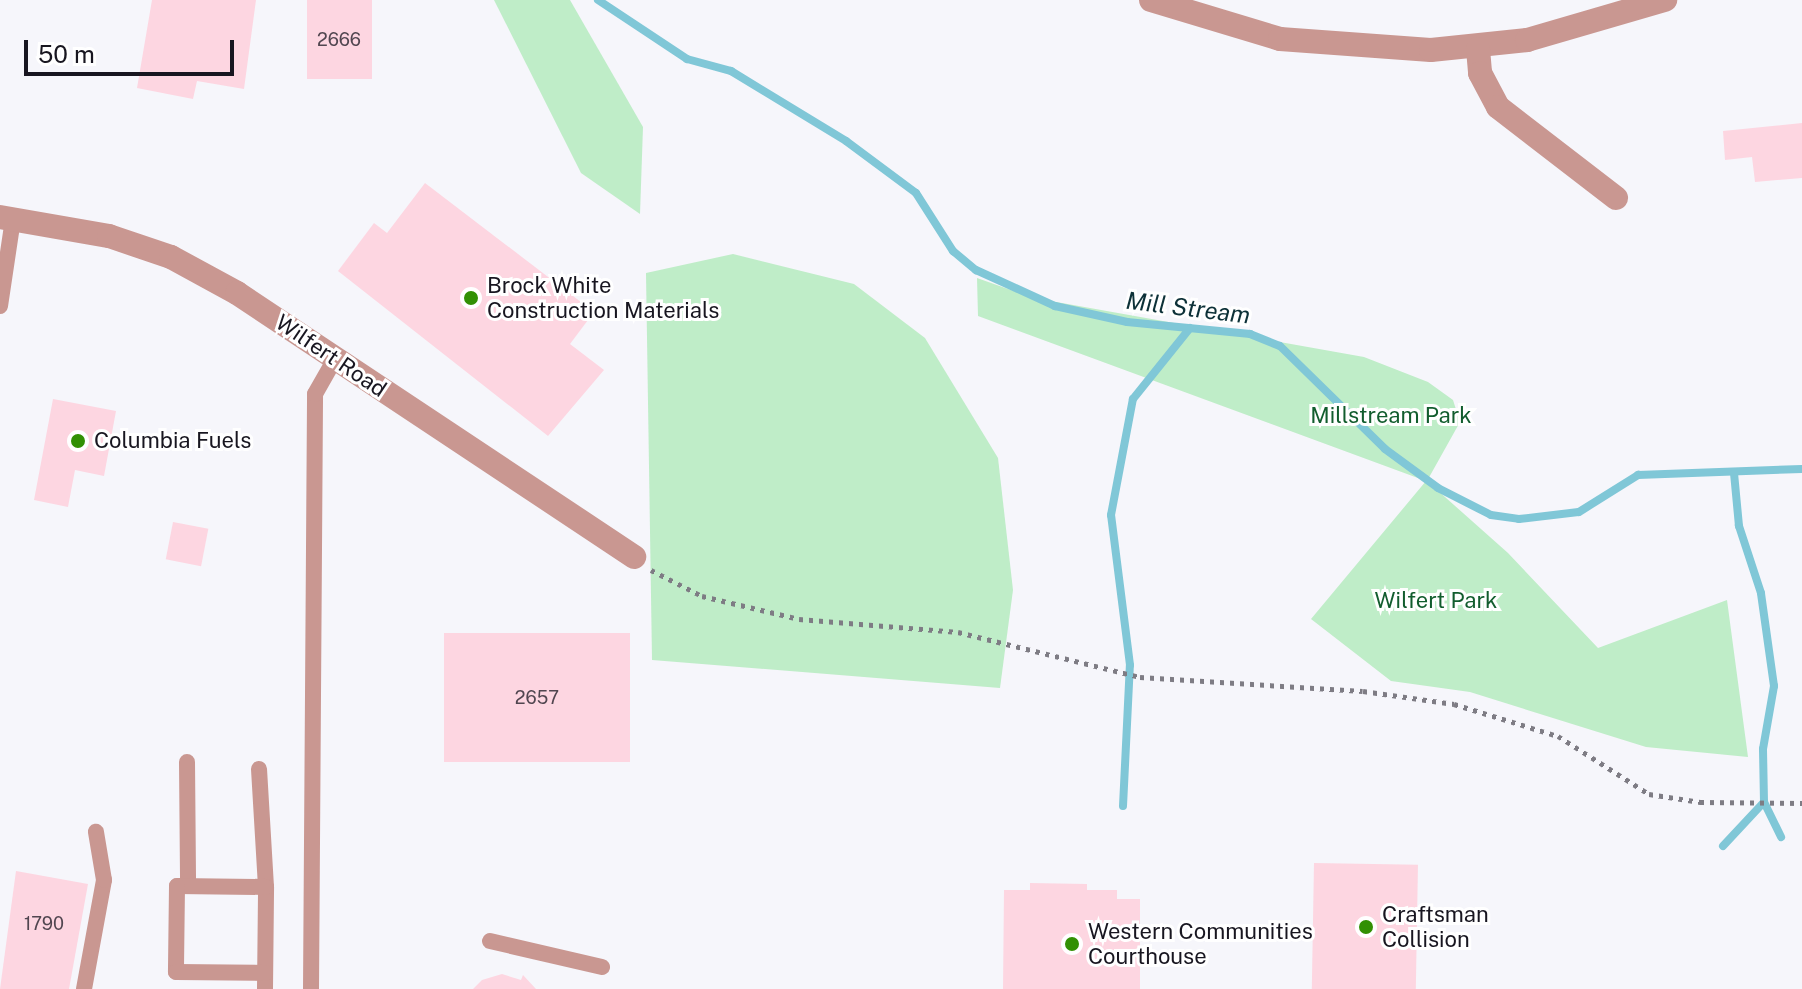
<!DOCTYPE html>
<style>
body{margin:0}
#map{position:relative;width:1802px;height:989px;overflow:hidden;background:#f6f6fb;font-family:"Public Sans",sans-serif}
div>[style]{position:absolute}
.green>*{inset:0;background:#bfedc8}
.stream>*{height:8px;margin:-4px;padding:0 4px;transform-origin:4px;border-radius:4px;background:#80c7d7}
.building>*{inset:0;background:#fdd6e1;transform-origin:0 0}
.path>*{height:5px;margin-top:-2.5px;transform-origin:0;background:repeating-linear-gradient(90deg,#7e7c84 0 4px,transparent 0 10px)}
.lane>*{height:16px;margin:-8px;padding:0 8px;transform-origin:8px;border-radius:8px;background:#c99791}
.street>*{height:24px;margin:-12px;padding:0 12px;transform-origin:12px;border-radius:12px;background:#c99791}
.dots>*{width:22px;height:22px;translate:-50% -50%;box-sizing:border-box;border:4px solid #fff;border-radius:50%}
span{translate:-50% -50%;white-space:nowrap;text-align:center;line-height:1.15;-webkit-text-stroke:6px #fff;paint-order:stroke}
.number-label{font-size:18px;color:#514650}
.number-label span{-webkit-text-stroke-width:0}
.poi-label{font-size:22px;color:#181620}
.left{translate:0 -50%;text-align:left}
.street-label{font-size:22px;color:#181620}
.park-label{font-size:22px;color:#125d2e}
.water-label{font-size:24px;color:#0d3138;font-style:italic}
.scale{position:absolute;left:24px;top:40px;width:210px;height:36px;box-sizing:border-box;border:4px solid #181620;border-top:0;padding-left:10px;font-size:24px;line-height:28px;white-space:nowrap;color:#181620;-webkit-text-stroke:6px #fff;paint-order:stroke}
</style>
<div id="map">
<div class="green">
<i style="clip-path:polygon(494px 0,570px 0,643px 127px,640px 214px,581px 173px)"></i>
<i style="clip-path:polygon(733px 254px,854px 284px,925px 338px,998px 458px,1013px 590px,1000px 688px,652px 660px,646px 273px)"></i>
<i style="clip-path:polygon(977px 278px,1034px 298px,1364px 357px,1428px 382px,1453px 400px,1460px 422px,1427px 481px,1508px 553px,1598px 648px,1727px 600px,1748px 757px,1646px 747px,1470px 692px,1391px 681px,1311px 619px,1426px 481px,978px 316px)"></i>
</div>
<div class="stream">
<i style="left:598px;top:0;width:107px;rotate:33.5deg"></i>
<i style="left:687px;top:59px;width:46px;rotate:15.3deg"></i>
<i style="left:731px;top:71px;width:135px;rotate:31.3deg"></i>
<i style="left:846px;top:141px;width:87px;rotate:36.6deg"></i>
<i style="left:916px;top:193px;width:69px;rotate:57.5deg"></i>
<i style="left:953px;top:251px;width:30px;rotate:40deg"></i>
<i style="left:976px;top:270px;width:87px;rotate:24.5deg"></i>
<i style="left:1055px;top:306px;width:74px;rotate:12.5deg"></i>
<i style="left:1127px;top:322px;width:124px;rotate:5.6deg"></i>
<i style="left:1250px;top:334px;width:32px;rotate:22deg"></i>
<i style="left:1280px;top:346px;width:147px;rotate:44.4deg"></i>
<i style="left:1385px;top:449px;width:66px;rotate:36.3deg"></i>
<i style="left:1438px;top:488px;width:59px;rotate:27deg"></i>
<i style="left:1491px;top:515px;width:28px;rotate:8deg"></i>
<i style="left:1519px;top:519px;width:60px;rotate:-6.7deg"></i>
<i style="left:1579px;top:512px;width:70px;rotate:-32.1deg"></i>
<i style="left:1638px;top:475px;width:164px;rotate:-2.1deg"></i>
<i style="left:1764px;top:802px;width:39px;rotate:64deg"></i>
<i style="left:1123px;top:806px;width:141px;rotate:-87.2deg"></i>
<i style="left:1130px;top:665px;width:151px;rotate:-97.2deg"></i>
<i style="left:1111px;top:515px;width:118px;rotate:-79.3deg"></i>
<i style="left:1133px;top:399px;width:91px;rotate:-51.2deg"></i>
<i style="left:1723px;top:846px;width:60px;rotate:-47deg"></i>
<i style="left:1764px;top:802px;width:53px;rotate:-91.1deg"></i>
<i style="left:1763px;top:749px;width:64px;rotate:-80.1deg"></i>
<i style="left:1774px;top:686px;width:94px;rotate:-98deg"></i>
<i style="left:1761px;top:593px;width:71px;rotate:-108.2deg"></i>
<i style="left:1739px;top:526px;width:53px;rotate:-95.4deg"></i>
</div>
<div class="building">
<i style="clip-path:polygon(152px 0,256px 0,244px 89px,197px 81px,193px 99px,137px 88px)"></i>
<i style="left:307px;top:0;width:65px;height:79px"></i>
<i style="clip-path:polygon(1802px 123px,1802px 178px,1755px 182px,1752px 157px,1725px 160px,1723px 131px)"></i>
<i style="clip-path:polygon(425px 183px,594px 312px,570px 344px,604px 370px,548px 436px,338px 271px,374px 223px,387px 233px)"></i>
<i style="clip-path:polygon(53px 399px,116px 411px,104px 476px,75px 470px,68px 507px,34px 500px)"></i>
<i style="left:173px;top:522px;width:36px;height:38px;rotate:11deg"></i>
<i style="left:444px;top:633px;width:186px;height:129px"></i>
<i style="left:1314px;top:863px;width:104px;height:126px;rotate:1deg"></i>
<i style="clip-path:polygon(16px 871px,88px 884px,69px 989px,0 989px)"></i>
<i style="clip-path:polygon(1030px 883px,1087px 884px,1087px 890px,1117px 890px,1117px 899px,1140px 899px,1140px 989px,1003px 989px,1004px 890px,1030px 890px)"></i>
<i style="clip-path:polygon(502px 974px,521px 980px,523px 975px,536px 989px,473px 989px,482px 980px)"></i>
</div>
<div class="path">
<i style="left:651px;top:570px;width:57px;rotate:27deg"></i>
<i style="left:702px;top:596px;width:100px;rotate:13.3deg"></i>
<i style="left:799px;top:619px;width:160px;rotate:4.7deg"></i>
<i style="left:958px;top:632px;width:187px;rotate:13.9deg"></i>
<i style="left:1140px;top:677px;width:223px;rotate:3.6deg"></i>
<i style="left:1363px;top:691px;width:92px;rotate:8.1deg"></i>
<i style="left:1454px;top:704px;width:109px;rotate:17.1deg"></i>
<i style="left:1558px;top:736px;width:108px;rotate:32.5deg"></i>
<i style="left:1649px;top:794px;width:52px;rotate:8.9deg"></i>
<i style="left:1700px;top:802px;width:102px;rotate:0.6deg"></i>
</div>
<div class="lane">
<i style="left:0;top:306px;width:88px;rotate:-81.5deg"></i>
<i style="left:187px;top:762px;width:124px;rotate:89.5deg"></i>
<i style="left:259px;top:769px;width:118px;rotate:86.6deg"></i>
<i style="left:490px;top:941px;width:115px;rotate:13.1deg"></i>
<i style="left:84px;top:989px;width:111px;rotate:-79.6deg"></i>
<i style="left:104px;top:880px;width:49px;rotate:-99.5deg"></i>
<i style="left:265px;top:989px;width:102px;rotate:-89.4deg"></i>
<i style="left:266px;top:887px;width:89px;rotate:-179.4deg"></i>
<i style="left:177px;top:886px;width:86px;rotate:90.7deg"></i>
<i style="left:176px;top:972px;width:89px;rotate:0.6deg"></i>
<i style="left:311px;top:989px;width:595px;rotate:-89.61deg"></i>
<i style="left:315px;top:394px;width:43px;rotate:-60.4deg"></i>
</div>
<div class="street">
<i style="left:1151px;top:0;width:135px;rotate:16.8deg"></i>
<i style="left:1280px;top:39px;width:151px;rotate:4.2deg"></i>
<i style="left:1431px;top:50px;width:97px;rotate:-5.9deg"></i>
<i style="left:1527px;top:40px;width:144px;rotate:-16.2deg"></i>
<i style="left:1478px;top:49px;width:24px;rotate:85deg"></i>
<i style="left:1480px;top:73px;width:38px;rotate:62deg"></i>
<i style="left:1498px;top:107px;width:149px;rotate:37.6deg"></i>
<i style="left:0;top:217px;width:111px;rotate:9.9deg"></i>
<i style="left:109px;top:236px;width:65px;rotate:18.7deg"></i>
<i style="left:171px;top:257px;width:75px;rotate:28.6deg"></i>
<i style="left:237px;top:293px;width:477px;rotate:33.6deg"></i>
</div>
<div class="dots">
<i style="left:471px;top:298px;background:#329004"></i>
<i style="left:78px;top:441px;background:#329004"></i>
<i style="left:1366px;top:927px;background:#329004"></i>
<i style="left:1072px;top:944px;background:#329004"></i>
</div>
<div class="number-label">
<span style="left:339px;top:40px">2666</span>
<span style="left:537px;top:698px">2657</span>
<span style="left:44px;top:924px">1790</span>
</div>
<div class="poi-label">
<span class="left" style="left:487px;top:298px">Brock White<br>Construction Materials</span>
<span class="left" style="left:94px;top:441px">Columbia Fuels</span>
<span class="left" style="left:1382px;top:927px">Craftsman<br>Collision</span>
<span class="left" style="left:1088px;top:944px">Western Communities<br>Courthouse</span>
</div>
<div class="street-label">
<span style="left:331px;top:356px;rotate:34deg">Wilfert Road</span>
</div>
<div class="park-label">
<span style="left:1391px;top:416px">Millstream Park</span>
<span style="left:1436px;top:601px">Wilfert Park</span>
</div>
<div class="water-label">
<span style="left:1188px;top:308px;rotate:7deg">Mill Stream</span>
</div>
<div class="scale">50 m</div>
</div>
